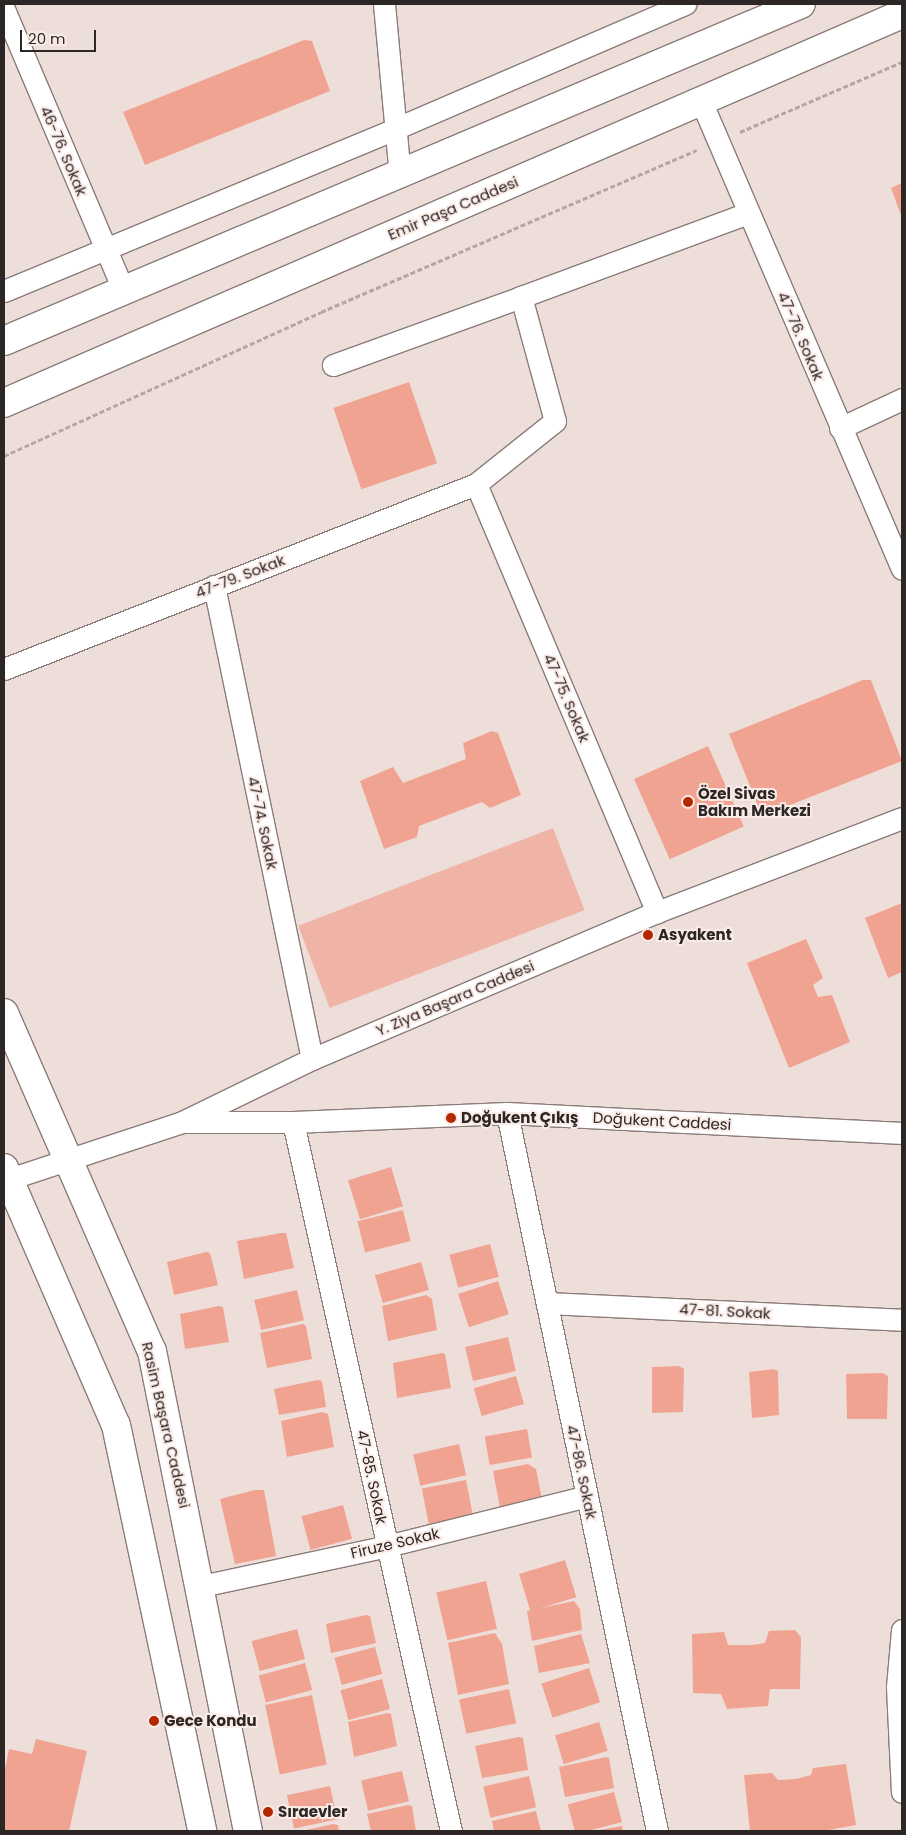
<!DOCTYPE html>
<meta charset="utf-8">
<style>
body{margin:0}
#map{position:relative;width:906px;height:1835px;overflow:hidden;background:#eededa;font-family:Poppins,sans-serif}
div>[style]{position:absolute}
.green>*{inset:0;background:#efb4a6;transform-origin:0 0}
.building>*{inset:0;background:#f1a391;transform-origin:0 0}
.path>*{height:3px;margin-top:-1.5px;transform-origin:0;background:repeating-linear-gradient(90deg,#b3a6a3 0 5px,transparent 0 7.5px)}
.roads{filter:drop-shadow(1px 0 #8a7c79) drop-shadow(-1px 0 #8a7c79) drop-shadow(0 1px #8a7c79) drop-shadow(0 -1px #8a7c79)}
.street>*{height:21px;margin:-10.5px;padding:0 10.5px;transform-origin:10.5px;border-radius:10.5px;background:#fff}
.secondary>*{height:28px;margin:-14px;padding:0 14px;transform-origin:14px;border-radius:14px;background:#fff}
.primary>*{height:28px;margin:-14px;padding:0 14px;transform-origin:14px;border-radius:14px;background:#fff}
.dots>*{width:14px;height:14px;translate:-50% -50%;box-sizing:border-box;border:2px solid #fbebe7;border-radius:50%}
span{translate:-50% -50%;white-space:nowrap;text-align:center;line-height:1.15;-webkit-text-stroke:4px #fbebe7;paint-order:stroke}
.street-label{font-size:15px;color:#2c2625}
.poi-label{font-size:15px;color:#2c2625;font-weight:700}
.left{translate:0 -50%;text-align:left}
.frame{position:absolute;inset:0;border:5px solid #2c2625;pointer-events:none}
.scale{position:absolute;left:20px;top:30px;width:76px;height:22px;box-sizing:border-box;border:2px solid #2c2625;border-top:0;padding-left:6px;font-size:15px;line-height:18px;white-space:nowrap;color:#2c2625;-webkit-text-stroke:4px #fbebe7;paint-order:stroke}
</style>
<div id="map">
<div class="green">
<i style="left:553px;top:828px;width:88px;height:273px;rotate:69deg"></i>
</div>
<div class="building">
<i style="clip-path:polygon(304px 40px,312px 41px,330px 91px,145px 165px,123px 112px)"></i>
<i style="clip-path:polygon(902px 183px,902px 218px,891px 188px)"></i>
<i style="left:409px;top:382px;width:86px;height:80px;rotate:71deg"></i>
<i style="clip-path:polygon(863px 680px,871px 680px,902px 761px,762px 816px,729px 734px)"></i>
<i style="clip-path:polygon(492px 731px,498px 733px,521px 795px,490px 808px,482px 802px,419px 826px,417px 837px,384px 849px,360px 781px,393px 767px,403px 783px,466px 759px,463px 743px)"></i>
<i style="left:708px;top:746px;width:88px;height:81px;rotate:66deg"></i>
<i style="clip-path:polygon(902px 903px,902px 972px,888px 978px,865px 918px)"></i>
<i style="clip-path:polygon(806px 939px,823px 978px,813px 985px,818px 997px,832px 995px,850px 1042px,789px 1068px,747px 963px)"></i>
<i style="left:391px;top:1167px;width:41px;height:45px;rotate:73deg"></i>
<i style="left:403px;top:1210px;width:32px;height:47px;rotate:76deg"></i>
<i style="clip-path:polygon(281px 1233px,286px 1233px,294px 1268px,244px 1279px,237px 1241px)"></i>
<i style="left:490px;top:1244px;width:34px;height:42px;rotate:75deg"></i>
<i style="clip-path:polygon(206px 1252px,210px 1253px,218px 1285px,174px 1295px,167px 1262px)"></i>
<i style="left:421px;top:1262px;width:29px;height:48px;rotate:74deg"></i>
<i style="left:498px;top:1281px;width:35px;height:42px;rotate:72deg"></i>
<i style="left:297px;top:1290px;width:31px;height:44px;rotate:77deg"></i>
<i style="clip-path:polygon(426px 1295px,432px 1299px,437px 1330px,388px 1341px,382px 1306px)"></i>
<i style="clip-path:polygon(219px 1306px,223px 1307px,229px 1342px,185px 1349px,180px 1314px)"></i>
<i style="clip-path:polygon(303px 1324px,306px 1326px,312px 1359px,267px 1368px,260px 1333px)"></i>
<i style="left:508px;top:1337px;width:35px;height:44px;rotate:77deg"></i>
<i style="clip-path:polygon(442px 1353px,445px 1354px,451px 1388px,397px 1398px,393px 1363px)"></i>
<i style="clip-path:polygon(679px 1366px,684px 1369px,683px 1412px,652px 1413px,652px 1367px)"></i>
<i style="clip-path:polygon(773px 1369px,778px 1371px,779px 1415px,752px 1418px,749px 1372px)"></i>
<i style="clip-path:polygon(883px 1373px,888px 1376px,887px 1419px,847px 1419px,846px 1374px)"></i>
<i style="left:516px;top:1376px;width:29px;height:44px;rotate:74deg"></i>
<i style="clip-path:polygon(318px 1380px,322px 1381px,326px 1407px,279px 1415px,274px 1389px)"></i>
<i style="clip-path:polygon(322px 1412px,328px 1414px,334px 1447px,287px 1457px,281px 1421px)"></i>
<i style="left:527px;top:1429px;width:29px;height:43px;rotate:80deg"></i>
<i style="left:459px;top:1444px;width:32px;height:47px;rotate:77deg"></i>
<i style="clip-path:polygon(528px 1464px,536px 1469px,542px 1499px,500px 1508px,493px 1471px)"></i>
<i style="left:466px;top:1480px;width:36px;height:45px;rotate:79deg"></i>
<i style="clip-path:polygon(255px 1490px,264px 1490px,276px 1556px,235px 1564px,220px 1499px)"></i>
<i style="left:343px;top:1505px;width:35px;height:43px;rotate:75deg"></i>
<i style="left:565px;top:1560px;width:39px;height:48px;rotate:73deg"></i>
<i style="left:486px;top:1581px;width:49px;height:51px;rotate:77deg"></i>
<i style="clip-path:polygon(574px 1601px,580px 1609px,582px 1630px,532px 1641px,527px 1611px)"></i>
<i style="clip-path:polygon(366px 1615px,370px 1616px,376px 1643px,331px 1653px,326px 1624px)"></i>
<i style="left:297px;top:1629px;width:31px;height:47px;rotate:75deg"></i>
<i style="clip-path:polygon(795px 1630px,801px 1637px,800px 1689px,770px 1689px,768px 1706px,727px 1709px,721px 1694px,693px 1693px,692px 1634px,724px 1632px,728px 1645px,752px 1645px,765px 1643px,769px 1631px)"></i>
<i style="clip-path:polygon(495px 1633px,502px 1644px,509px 1684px,458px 1695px,448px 1643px)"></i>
<i style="clip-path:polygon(581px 1634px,590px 1663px,539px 1673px,534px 1646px)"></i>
<i style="left:375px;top:1647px;width:28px;height:42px;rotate:75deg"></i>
<i style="left:305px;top:1663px;width:28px;height:48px;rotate:75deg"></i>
<i style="left:589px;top:1668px;width:36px;height:50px;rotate:72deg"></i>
<i style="left:382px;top:1679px;width:31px;height:43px;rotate:75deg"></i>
<i style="left:509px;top:1689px;width:35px;height:51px;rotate:78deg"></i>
<i style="left:312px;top:1695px;width:71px;height:48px;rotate:78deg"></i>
<i style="clip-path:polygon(388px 1713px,391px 1714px,397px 1746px,354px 1757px,348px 1722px)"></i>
<i style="left:599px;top:1722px;width:30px;height:46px;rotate:73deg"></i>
<i style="clip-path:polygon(519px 1737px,523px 1738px,528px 1770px,482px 1778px,475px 1746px)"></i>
<i style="clip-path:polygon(36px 1739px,87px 1751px,69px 1831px,4px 1831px,4px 1774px,9px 1749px,32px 1754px)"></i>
<i style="clip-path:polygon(606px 1757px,609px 1758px,614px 1788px,565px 1797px,559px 1767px)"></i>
<i style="clip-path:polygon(846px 1764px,856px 1825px,823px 1831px,750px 1831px,744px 1775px,772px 1773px,778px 1780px,796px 1779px,811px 1775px,813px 1768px)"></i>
<i style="left:402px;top:1771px;width:31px;height:42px;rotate:77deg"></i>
<i style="left:529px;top:1776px;width:32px;height:47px;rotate:77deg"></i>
<i style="left:330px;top:1786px;width:34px;height:44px;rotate:78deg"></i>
<i style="left:614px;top:1792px;width:31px;height:48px;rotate:75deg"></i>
<i style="clip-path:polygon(408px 1805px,412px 1806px,416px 1831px,371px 1831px,367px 1814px)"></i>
<i style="clip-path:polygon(536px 1811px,541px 1831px,494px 1831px,492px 1821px)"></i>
<i style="clip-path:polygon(333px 1824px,338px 1825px,339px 1831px,302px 1831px)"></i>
<i style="clip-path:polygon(622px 1826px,623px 1831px,599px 1831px,599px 1830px)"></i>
</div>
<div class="path">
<i style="left:740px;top:132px;width:176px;rotate:-23.4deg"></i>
<i style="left:4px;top:456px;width:348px;rotate:-24.4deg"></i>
<i style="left:321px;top:312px;width:409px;rotate:-23.3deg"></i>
</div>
<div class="roads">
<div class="street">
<i style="left:384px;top:4px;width:173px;rotate:84.7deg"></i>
<i style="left:4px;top:9px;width:307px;rotate:67deg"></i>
<i style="left:701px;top:101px;width:509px;rotate:66.76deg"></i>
<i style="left:4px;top:291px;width:425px;rotate:-22.5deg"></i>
<i style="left:397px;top:128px;width:314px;rotate:-23.3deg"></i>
<i style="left:521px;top:297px;width:242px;rotate:-20.3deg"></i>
<i style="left:840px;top:428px;width:68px;rotate:-25.1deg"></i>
<i style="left:476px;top:484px;width:465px;rotate:67.1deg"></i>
<i style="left:214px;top:586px;width:483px;rotate:78.3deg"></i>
<i style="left:4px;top:669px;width:507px;rotate:-21.4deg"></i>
<i style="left:476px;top:484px;width:101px;rotate:-38.6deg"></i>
<i style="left:555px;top:421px;width:129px;rotate:-105.3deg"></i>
<i style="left:521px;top:297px;width:200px;rotate:160.1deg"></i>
<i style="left:507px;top:1113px;width:734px;rotate:78.2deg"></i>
<i style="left:187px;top:1122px;width:106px"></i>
<i style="left:293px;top:1122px;width:214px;rotate:-2.4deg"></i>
<i style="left:507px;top:1113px;width:396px;rotate:2.9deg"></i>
<i style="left:293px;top:1122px;width:726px;rotate:77.44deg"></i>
<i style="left:9px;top:1179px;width:182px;rotate:-18.2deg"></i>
<i style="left:182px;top:1122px;width:144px;rotate:-25.9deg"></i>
<i style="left:312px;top:1059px;width:375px;rotate:-23.1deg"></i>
<i style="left:657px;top:912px;width:262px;rotate:-21deg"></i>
<i style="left:547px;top:1303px;width:355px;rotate:2.7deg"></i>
<i style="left:201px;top:1586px;width:190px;rotate:-12.1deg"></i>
<i style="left:387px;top:1546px;width:206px;rotate:-14deg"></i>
<i style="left:902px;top:1630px;width:57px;rotate:95deg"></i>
<i style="left:897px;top:1687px;width:105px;rotate:87.3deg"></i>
</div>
<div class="secondary">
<i style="left:4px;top:1013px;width:369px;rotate:66.4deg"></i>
<i style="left:152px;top:1351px;width:490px;rotate:78.7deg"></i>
<i style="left:4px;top:1168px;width:280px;rotate:66.5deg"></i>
<i style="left:116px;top:1425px;width:415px;rotate:78deg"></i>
</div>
<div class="primary">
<i style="left:4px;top:341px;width:865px;rotate:-22.92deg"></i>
<i style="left:4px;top:403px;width:979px;rotate:-23.42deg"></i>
</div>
</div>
<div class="dots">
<i style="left:688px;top:802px;background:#b32701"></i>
<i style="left:648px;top:935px;background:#b32701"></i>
<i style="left:451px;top:1118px;background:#b32701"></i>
<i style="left:154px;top:1721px;background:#b32701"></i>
<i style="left:268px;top:1812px;background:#b32701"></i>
</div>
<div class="street-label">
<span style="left:64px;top:151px;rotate:67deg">46-76. Sokak</span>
<span style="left:453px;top:208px;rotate:-23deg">Emir Paşa Caddesi</span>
<span style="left:801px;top:336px;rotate:67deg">47-76. Sokak</span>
<span style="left:240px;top:576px;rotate:-21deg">47-79. Sokak</span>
<span style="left:567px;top:698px;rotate:67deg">47-75. Sokak</span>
<span style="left:263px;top:823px;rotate:78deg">47-74. Sokak</span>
<span style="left:455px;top:998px;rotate:-23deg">Y. Ziya Başara Caddesi</span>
<span style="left:662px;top:1121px;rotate:3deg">Doğukent Caddesi</span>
<span style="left:725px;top:1311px;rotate:3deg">47-81. Sokak</span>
<span style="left:166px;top:1425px;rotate:77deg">Rasim Başara Caddesi</span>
<span style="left:582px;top:1472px;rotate:78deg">47-86. Sokak</span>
<span style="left:372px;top:1477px;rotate:78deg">47-85. Sokak</span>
<span style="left:395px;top:1543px;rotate:-13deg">Firuze Sokak</span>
</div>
<div class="poi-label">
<span class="left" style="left:698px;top:802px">Özel Sivas<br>Bakım Merkezi</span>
<span class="left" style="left:658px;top:935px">Asyakent</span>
<span class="left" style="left:461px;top:1118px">Doğukent Çıkış</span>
<span class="left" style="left:164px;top:1721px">Gece Kondu</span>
<span class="left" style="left:278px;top:1812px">Sıraevler</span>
</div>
<div class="frame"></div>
<div class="scale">20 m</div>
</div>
